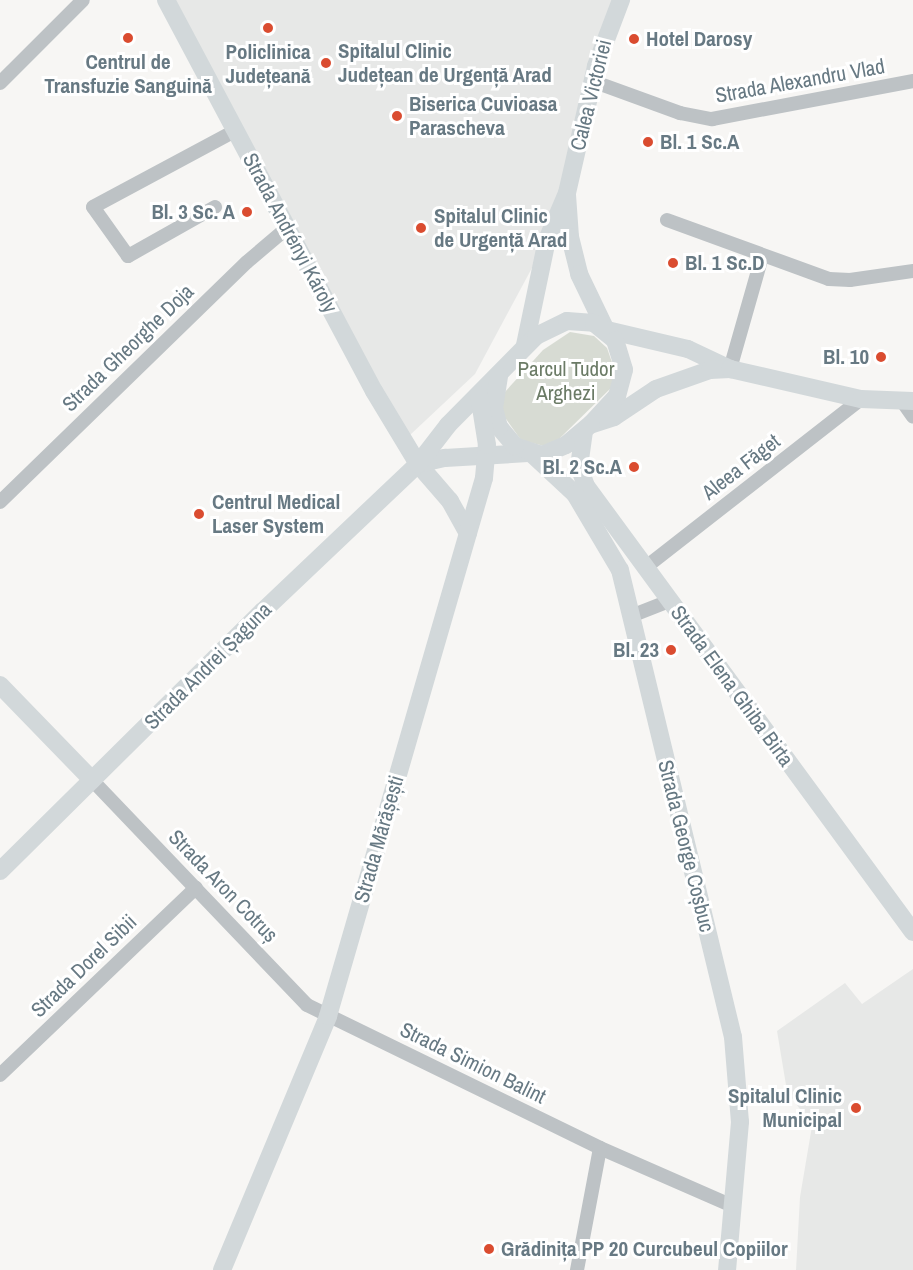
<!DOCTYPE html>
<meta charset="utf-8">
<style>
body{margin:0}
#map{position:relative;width:913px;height:1270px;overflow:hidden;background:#f7f6f4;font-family:"Archivo Narrow",sans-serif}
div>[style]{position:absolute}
.built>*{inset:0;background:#e7e8e7}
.green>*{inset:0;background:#d7dbd3}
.street>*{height:14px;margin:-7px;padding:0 7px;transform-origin:7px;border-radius:7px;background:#bdc2c5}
.secondary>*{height:18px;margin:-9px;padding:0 9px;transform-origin:9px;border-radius:9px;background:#d2d8da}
.dots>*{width:16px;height:16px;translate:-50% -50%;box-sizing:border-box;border:3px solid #fff;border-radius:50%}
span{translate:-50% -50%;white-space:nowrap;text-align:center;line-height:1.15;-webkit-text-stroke:6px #fff;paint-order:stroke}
.poi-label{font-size:21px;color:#677983;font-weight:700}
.left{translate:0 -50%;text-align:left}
.right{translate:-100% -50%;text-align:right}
.street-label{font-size:21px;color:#677983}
.park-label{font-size:21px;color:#6b7b66}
</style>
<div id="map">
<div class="built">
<i style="clip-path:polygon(166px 0,621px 0,547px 240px,475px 374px,410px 435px,405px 433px)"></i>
<i style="clip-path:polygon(913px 969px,913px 1270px,796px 1270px,800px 1197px,812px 1126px,787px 1091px,777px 1031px,845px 983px,862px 1004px)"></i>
</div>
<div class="green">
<i style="clip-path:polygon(570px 332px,594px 336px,607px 348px,616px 374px,613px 386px,559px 439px,544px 446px,521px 440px,501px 412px,504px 393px,543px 350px)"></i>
</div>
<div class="street">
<i style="left:592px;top:81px;width:94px;rotate:20deg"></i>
<i style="left:680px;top:113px;width:33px;rotate:11deg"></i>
<i style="left:712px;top:119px;width:205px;rotate:-10.7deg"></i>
<i style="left:0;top:83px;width:117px;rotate:-45deg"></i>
<i style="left:215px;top:207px;width:100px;rotate:150.6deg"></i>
<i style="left:128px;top:256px;width:60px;rotate:-125.5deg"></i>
<i style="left:93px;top:207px;width:161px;rotate:-28.2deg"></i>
<i style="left:667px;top:220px;width:172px;rotate:20deg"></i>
<i style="left:829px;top:279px;width:21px;rotate:3deg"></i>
<i style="left:850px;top:280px;width:64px;rotate:-8.1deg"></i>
<i style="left:730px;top:369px;width:116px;rotate:-74.1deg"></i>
<i style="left:902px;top:401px;width:19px;rotate:55deg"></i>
<i style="left:0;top:502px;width:344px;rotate:-44.2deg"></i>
<i style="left:247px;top:262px;width:52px;rotate:-40.4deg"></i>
<i style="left:646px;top:567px;width:273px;rotate:-38deg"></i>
<i style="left:631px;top:616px;width:41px;rotate:-21.5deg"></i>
<i style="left:92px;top:780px;width:311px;rotate:46.3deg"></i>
<i style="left:307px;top:1005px;width:326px;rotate:26deg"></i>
<i style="left:600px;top:1148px;width:145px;rotate:23.6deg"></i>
<i style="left:0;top:1075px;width:271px;rotate:-43.7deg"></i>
<i style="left:577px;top:1270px;width:124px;rotate:-79.3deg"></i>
</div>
<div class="secondary">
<i style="left:166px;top:0;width:443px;rotate:62deg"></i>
<i style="left:374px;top:391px;width:85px;rotate:58.9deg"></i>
<i style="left:418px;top:464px;width:49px;rotate:49.1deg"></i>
<i style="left:450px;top:501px;width:37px;rotate:61deg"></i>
<i style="left:567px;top:195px;width:42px;rotate:85.9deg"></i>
<i style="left:570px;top:237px;width:38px;rotate:76deg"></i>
<i style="left:579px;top:274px;width:60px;rotate:64.3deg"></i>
<i style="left:607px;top:330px;width:83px;rotate:13.2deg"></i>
<i style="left:688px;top:349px;width:47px;rotate:25.5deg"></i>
<i style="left:525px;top:345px;width:107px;rotate:-78.2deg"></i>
<i style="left:547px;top:240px;width:51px;rotate:-66.9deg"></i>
<i style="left:567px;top:193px;width:130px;rotate:-77.1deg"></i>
<i style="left:596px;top:66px;width:71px;rotate:-69.3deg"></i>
<i style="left:593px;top:424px;width:22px;rotate:-18deg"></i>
<i style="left:614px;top:417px;width:50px;rotate:-33.7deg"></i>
<i style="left:656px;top:389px;width:57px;rotate:-19.4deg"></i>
<i style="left:710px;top:370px;width:20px;rotate:-3deg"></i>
<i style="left:730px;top:369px;width:134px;rotate:12.9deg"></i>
<i style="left:861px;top:399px;width:52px;rotate:2.2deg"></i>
<i style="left:584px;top:431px;width:35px;rotate:98deg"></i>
<i style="left:579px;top:466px;width:21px;rotate:71deg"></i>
<i style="left:586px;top:486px;width:553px;rotate:53.75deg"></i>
<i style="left:532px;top:454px;width:59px;rotate:42.9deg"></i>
<i style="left:575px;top:494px;width:88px;rotate:59.4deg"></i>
<i style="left:620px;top:570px;width:480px;rotate:76.4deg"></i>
<i style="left:733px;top:1037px;width:85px;rotate:85.3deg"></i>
<i style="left:740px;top:1122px;width:149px;rotate:95deg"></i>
<i style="left:418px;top:464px;width:28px;rotate:-13deg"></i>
<i style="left:445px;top:458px;width:83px;rotate:-3.4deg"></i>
<i style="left:0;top:685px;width:132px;rotate:45.9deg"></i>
<i style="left:0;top:871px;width:370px;rotate:-44.7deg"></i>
<i style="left:263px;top:611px;width:214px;rotate:-43.5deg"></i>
<i style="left:418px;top:464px;width:49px;rotate:-52.4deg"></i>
<i style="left:448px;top:425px;width:125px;rotate:-45.3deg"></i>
<i style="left:536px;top:336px;width:34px;rotate:-26deg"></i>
<i style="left:567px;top:321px;width:27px;rotate:4deg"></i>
<i style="left:594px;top:323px;width:27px;rotate:39deg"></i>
<i style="left:615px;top:340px;width:31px;rotate:73deg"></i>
<i style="left:624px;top:370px;width:27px;rotate:105deg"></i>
<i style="left:617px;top:396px;width:38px;rotate:133deg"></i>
<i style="left:591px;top:424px;width:33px;rotate:140deg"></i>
<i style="left:566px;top:445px;width:26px;rotate:157deg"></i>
<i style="left:542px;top:455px;width:28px;rotate:-162deg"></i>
<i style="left:515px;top:446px;width:25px;rotate:-130deg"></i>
<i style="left:499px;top:427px;width:20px;rotate:-105deg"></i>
<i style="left:494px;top:408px;width:32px;rotate:-81deg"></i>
<i style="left:222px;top:1270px;width:275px;rotate:-67.3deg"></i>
<i style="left:328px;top:1016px;width:560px;rotate:-73.83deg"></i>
<i style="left:484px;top:478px;width:33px;rotate:-85deg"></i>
<i style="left:487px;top:445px;width:51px;rotate:-99.1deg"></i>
</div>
<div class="dots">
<i style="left:268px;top:28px;background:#da4c30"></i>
<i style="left:128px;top:38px;background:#da4c30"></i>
<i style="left:634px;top:39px;background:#da4c30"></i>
<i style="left:326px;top:63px;background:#da4c30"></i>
<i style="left:397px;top:116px;background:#da4c30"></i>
<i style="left:648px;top:142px;background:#da4c30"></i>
<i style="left:247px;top:212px;background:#da4c30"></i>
<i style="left:421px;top:228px;background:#da4c30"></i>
<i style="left:673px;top:263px;background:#da4c30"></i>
<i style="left:881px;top:357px;background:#da4c30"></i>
<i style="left:634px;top:467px;background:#da4c30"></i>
<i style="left:199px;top:514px;background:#da4c30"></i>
<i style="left:671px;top:650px;background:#da4c30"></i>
<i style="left:856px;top:1108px;background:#da4c30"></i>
<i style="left:489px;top:1249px;background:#da4c30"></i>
</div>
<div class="poi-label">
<span class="left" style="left:646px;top:39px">Hotel Darosy</span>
<span class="left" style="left:338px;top:63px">Spitalul Clinic<br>Județean de Urgență Arad</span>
<span style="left:268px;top:64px">Policlinica<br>Județeană</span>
<span style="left:128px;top:74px">Centrul de<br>Transfuzie Sanguină</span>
<span class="left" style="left:409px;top:116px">Biserica Cuvioasa<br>Parascheva</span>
<span class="left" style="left:660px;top:142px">Bl. 1 Sc.A</span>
<span class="right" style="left:235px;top:212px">Bl. 3 Sc. A</span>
<span class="left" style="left:434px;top:228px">Spitalul Clinic<br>de Urgență Arad</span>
<span class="left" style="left:685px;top:263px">Bl. 1 Sc.D</span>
<span class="right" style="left:869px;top:357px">Bl. 10</span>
<span class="right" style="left:622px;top:467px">Bl. 2 Sc.A</span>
<span class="left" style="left:212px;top:514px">Centrul Medical<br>Laser System</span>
<span class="right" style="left:659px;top:650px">Bl. 23</span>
<span class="right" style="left:842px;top:1108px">Spitalul Clinic<br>Municipal</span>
<span class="left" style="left:501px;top:1249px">Grădinița PP 20 Curcubeul Copiilor</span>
</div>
<div class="street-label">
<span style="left:800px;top:81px;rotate:-10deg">Strada Alexandru Vlad</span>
<span style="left:591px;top:95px;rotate:-76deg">Calea Victoriei</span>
<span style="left:290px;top:233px;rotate:62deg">Strada Andrényi Károly</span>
<span style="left:128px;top:348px;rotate:-44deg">Strada Gheorghe Doja</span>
<span style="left:741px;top:467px;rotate:-38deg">Aleea Făget</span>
<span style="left:208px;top:666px;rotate:-45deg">Strada Andrei Șaguna</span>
<span style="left:732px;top:686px;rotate:54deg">Strada Elena Ghiba Birta</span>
<span style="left:379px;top:839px;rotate:-74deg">Strada Mărășești</span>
<span style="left:686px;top:846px;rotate:76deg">Strada George Coșbuc</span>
<span style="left:223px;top:886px;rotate:46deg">Strada Aron Cotruș</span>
<span style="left:84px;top:966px;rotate:-44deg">Strada Dorel Sibii</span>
<span style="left:473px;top:1063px;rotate:26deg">Strada Simion Balint</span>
</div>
<div class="park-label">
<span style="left:566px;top:381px">Parcul Tudor<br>Arghezi</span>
</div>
</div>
